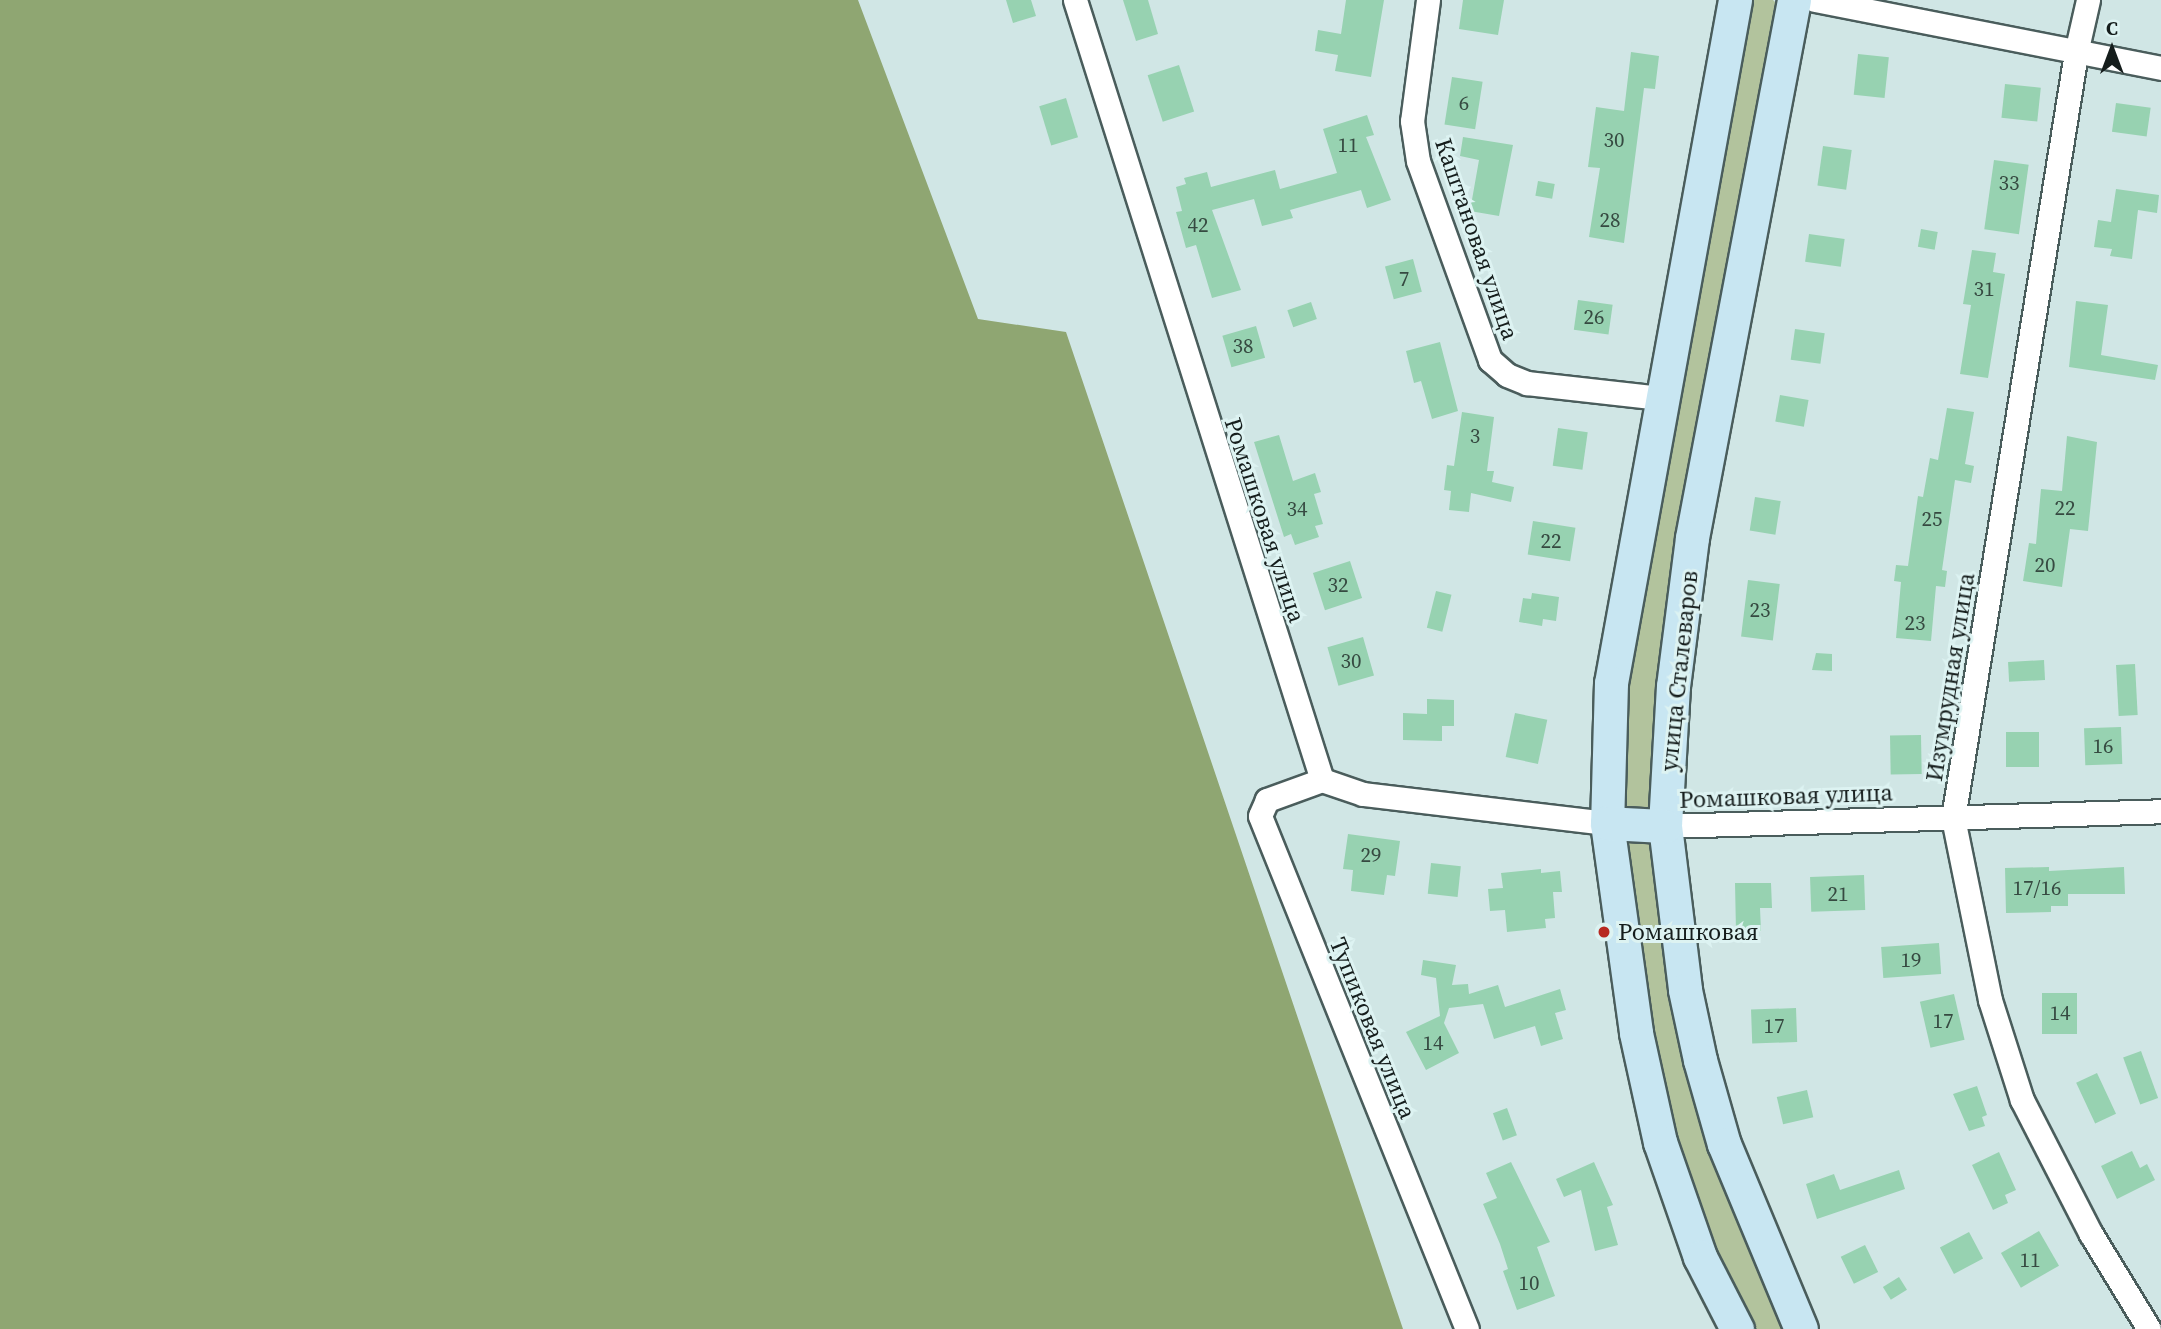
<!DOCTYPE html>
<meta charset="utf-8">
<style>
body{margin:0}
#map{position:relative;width:2161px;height:1329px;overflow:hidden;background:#d0e6e5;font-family:"Source Serif 4",serif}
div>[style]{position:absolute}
.green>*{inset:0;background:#b2c39d}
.forest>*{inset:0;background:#8fa672}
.building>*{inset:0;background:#97d2b1;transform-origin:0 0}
.roads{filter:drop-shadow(2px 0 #4a5d5c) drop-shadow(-2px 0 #4a5d5c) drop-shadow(0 2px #4a5d5c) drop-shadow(0 -2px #4a5d5c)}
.minor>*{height:23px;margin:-11.5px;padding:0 11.5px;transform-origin:11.5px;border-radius:11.5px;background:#fff}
.secondary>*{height:33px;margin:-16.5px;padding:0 16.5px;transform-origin:16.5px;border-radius:16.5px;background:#c8e6f2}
.dots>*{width:19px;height:19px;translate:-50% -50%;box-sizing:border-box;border:4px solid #ddf3f2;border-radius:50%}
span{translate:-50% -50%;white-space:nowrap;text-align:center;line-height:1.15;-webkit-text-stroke:6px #ddf3f2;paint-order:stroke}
.number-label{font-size:21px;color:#364a41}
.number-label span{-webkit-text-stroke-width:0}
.street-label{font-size:24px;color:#151d1c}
.poi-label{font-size:24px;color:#151d1c}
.left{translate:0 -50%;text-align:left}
.north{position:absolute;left:2077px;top:14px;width:70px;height:70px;-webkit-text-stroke:5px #ddf3f2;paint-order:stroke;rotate:0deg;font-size:19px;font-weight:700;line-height:28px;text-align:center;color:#151d1c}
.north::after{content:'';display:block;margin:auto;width:24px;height:32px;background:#151d1c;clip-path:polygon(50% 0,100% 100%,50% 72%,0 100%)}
</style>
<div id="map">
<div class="green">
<i style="clip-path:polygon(1750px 0,1773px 0,1779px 6px,1655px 812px,1620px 810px,1620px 721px)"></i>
<i style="clip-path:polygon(1648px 834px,1788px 1329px,1746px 1329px,1720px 1274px,1661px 1107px,1621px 840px)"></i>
</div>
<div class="forest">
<i style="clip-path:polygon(0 0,858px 0,978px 319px,1066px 332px,1403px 1329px,0 1329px)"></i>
</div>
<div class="building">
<i style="clip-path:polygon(1006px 0,1031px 0,1036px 16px,1013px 23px)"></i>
<i style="clip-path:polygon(1123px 0,1148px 0,1158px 34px,1136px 41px)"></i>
<i style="clip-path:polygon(1346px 0,1384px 0,1371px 77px,1335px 71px,1338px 55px,1315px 51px,1318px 30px,1341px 34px)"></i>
<i style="clip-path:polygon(1463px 0,1504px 0,1498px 35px,1459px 29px)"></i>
<i style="clip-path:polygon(1631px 52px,1659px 56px,1655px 89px,1644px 88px,1624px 243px,1589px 237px,1600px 168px,1588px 167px,1596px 107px,1624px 111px)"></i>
<i style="left:1858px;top:54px;width:31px;height:41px;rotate:6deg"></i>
<i style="left:1179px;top:65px;width:49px;height:33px;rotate:72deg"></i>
<i style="left:1452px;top:77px;width:31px;height:48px;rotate:9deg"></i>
<i style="left:2005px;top:84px;width:36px;height:34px;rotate:6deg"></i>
<i style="left:1066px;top:98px;width:41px;height:28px;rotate:73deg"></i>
<i style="left:2116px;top:103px;width:35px;height:29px;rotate:8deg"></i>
<i style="clip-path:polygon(1367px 115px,1374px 135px,1366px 137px,1391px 200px,1367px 208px,1361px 190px,1290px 210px,1293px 218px,1262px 226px,1254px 199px,1212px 210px,1241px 290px,1212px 298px,1196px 245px,1186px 248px,1176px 212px,1182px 211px,1176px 187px,1186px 184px,1184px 178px,1207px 172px,1211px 187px,1275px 170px,1280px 189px,1337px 173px,1323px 129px)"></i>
<i style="clip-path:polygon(1463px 137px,1513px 145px,1499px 216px,1470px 211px,1479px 160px,1460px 156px)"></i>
<i style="left:1823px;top:146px;width:29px;height:40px;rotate:8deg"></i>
<i style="left:1994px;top:160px;width:35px;height:70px;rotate:8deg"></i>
<i style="left:1538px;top:181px;width:17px;height:15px;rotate:10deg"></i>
<i style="clip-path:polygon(2116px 189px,2159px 195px,2157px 213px,2138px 210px,2132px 259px,2110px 256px,2112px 249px,2094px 247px,2098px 220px,2111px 222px)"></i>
<i style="left:1921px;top:229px;width:17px;height:18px;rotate:10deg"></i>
<i style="left:1809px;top:234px;width:36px;height:28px;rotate:8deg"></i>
<i style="clip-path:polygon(1972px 250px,1996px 253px,1993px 272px,2005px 274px,1988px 378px,1960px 374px,1971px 305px,1963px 304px)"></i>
<i style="left:1413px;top:259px;width:34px;height:29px;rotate:75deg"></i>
<i style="left:1578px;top:300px;width:35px;height:30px;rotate:8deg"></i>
<i style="clip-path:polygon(2076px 301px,2108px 305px,2101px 355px,2158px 365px,2155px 380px,2069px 367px)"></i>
<i style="left:1311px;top:302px;width:18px;height:25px;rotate:71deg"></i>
<i style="left:1256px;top:326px;width:33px;height:35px;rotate:74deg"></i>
<i style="left:1795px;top:329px;width:30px;height:31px;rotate:8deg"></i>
<i style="clip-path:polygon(1440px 342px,1458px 411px,1432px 419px,1421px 381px,1414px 383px,1406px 351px)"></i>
<i style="left:1780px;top:395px;width:29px;height:27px;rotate:10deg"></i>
<i style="clip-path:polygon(1947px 408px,1974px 412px,1965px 464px,1974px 466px,1971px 483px,1955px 480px,1942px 570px,1947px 571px,1945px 587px,1936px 586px,1931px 641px,1896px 638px,1901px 582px,1894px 581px,1896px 565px,1908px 566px,1918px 496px,1923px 497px,1930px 458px,1938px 460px)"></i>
<i style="clip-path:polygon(1462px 412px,1494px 417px,1487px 471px,1494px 471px,1492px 482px,1514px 487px,1511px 502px,1471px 493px,1469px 512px,1449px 510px,1451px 491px,1444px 490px,1447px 465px,1454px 466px)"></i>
<i style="left:1558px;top:428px;width:30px;height:38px;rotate:8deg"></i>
<i style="clip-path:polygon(1279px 435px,1293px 481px,1315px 473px,1321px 492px,1314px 494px,1323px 524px,1315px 526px,1319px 537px,1295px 545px,1291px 534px,1284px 537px,1254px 442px)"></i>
<i style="clip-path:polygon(2067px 436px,2097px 442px,2088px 531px,2070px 529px,2062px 587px,2023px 581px,2029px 543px,2036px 544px,2041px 489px,2062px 491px)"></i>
<i style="left:1755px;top:497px;width:26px;height:34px;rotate:9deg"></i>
<i style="left:1533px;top:521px;width:43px;height:34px;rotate:9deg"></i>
<i style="left:1350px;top:561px;width:39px;height:39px;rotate:72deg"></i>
<i style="left:1748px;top:580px;width:32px;height:57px;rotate:7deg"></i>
<i style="left:1436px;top:591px;width:16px;height:38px;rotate:14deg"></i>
<i style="clip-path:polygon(1532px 593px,1559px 597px,1556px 621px,1543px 619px,1542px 626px,1519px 622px,1523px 598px,1531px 599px)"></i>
<i style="left:1363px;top:637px;width:40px;height:37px;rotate:74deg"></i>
<i style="clip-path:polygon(1816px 653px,1832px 654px,1832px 671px,1812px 670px)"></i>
<i style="left:2044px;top:660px;width:20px;height:36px;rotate:87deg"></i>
<i style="left:2135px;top:664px;width:51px;height:19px;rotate:87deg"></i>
<i style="clip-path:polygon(1427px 699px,1454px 700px,1454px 726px,1442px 726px,1442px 741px,1403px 740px,1403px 713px,1427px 714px)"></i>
<i style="left:1515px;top:713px;width:33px;height:45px;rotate:12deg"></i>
<i style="left:2121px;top:727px;width:37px;height:37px;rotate:88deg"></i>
<i style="left:2039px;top:732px;width:35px;height:33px;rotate:90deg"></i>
<i style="left:1921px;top:735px;width:39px;height:31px;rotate:89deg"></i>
<i style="clip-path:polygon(1348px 834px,1400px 841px,1395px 876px,1387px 875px,1384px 895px,1351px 891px,1353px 870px,1343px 869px)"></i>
<i style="left:1431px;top:863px;width:30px;height:31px;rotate:6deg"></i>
<i style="clip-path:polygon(2049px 867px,2049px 871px,2124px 867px,2125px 894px,2068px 894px,2068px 906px,2051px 906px,2051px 912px,2006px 913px,2005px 868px)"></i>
<i style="clip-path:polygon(1541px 869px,1541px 873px,1560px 871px,1562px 892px,1553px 892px,1555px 918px,1545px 919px,1546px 928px,1507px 932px,1505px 910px,1490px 911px,1488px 889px,1503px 888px,1501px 873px)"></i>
<i style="left:1864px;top:875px;width:35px;height:54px;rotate:88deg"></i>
<i style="clip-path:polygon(1735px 883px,1771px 883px,1772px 908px,1760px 908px,1761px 931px,1736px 932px)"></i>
<i style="left:1939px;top:943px;width:31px;height:58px;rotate:86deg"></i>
<i style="clip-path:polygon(1423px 960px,1456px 965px,1452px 985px,1468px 984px,1469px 994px,1498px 985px,1505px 1007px,1560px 989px,1566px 1010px,1555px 1013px,1563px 1039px,1541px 1046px,1535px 1026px,1494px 1039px,1483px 1004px,1449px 1008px,1444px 1023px,1459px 1053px,1426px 1070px,1406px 1032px,1440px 1016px,1436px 978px,1421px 975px)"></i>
<i style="left:2042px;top:993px;width:35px;height:41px"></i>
<i style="left:1954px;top:994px;width:47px;height:35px;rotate:77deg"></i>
<i style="left:1796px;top:1008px;width:34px;height:45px;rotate:88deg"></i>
<i style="left:2141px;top:1051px;width:50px;height:19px;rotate:70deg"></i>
<i style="left:2097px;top:1073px;width:45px;height:23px;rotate:65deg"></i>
<i style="clip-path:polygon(1977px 1086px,1987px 1115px,1982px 1117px,1985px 1126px,1969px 1131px,1953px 1094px)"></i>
<i style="left:1807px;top:1090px;width:28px;height:31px;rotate:77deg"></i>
<i style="left:1507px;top:1108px;width:29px;height:15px;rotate:70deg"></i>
<i style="clip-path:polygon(2132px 1151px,2140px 1168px,2147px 1164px,2155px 1180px,2117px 1199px,2101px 1166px)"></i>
<i style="clip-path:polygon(1999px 1152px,2016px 1190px,2005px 1195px,2008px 1203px,1993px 1210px,1972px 1165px)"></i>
<i style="clip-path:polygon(1511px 1162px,1550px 1242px,1537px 1247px,1555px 1296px,1517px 1310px,1503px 1271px,1508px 1269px,1500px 1244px,1483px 1204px,1497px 1198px,1486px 1173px)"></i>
<i style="clip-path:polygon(1594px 1162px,1613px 1205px,1607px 1207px,1618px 1245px,1595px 1251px,1581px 1190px,1564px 1197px,1556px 1179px)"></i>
<i style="clip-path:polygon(1899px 1170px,1905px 1189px,1817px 1219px,1806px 1184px,1834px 1174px,1840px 1190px)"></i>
<i style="left:2039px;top:1231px;width:40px;height:44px;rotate:60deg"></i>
<i style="left:1969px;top:1232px;width:30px;height:33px;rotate:62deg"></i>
<i style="left:1865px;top:1245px;width:30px;height:27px;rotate:64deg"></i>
<i style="left:1899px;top:1277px;width:15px;height:19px;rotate:58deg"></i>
</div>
<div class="roads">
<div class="minor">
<i style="left:1075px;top:0;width:818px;rotate:72.43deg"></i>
<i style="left:1428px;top:0;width:122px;rotate:97.5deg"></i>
<i style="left:1412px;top:121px;width:40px;rotate:81.5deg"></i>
<i style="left:1418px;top:161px;width:212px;rotate:70.1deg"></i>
<i style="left:1490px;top:360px;width:23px;rotate:41deg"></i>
<i style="left:1507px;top:375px;width:22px;rotate:22deg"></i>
<i style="left:1527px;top:383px;width:134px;rotate:6.4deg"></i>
<i style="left:1815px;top:0;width:353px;rotate:11.1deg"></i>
<i style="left:2088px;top:0;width:54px;rotate:102.8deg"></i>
<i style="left:2076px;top:53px;width:775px;rotate:99.13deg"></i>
<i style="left:1953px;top:818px;width:186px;rotate:78.5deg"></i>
<i style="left:1990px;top:1000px;width:105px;rotate:72.3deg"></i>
<i style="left:2022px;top:1100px;width:151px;rotate:62.8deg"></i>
<i style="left:2091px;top:1234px;width:111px;rotate:58.6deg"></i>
<i style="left:1322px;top:780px;width:59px;rotate:160deg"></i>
<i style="left:1267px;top:800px;width:17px;rotate:114deg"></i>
<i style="left:1260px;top:816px;width:553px;rotate:68.03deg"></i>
<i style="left:1322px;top:780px;width:43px;rotate:18.9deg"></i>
<i style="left:1363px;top:794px;width:246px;rotate:6.8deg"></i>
<i style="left:1665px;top:826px;width:496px;rotate:-1.7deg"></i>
</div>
<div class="secondary">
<i style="left:1735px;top:0;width:694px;rotate:100.29deg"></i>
<i style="left:1611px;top:683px;width:140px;rotate:91.6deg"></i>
<i style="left:1607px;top:823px;width:212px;rotate:82.1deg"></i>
<i style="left:1636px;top:1033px;width:112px;rotate:77.6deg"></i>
<i style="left:1660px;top:1142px;width:122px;rotate:70.8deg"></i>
<i style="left:1700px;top:1257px;width:81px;rotate:62.8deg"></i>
<i style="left:1794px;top:0;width:548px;rotate:100.74deg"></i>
<i style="left:1692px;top:538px;width:149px;rotate:97.3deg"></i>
<i style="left:1673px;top:686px;width:140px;rotate:93.3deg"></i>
<i style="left:1665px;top:826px;width:165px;rotate:83deg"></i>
<i style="left:1685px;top:990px;width:72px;rotate:77.9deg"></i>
<i style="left:1700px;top:1060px;width:87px;rotate:74.1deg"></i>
<i style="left:1724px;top:1144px;width:200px;rotate:67.4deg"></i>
<i style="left:1607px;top:823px;width:58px;rotate:3deg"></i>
</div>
</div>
<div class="dots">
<i style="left:1604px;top:932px;background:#b72921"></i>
</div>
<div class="number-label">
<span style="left:1464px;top:103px">6</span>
<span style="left:1614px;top:140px">30</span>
<span style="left:1348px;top:145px">11</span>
<span style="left:2009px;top:183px">33</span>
<span style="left:1610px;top:220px">28</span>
<span style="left:1198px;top:225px">42</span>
<span style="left:1404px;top:279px">7</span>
<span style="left:1984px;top:289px">31</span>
<span style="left:1594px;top:317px">26</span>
<span style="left:1243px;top:346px">38</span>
<span style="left:1475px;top:436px">3</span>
<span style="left:2065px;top:508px">22</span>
<span style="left:1297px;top:509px">34</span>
<span style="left:1932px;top:519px">25</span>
<span style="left:1551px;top:541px">22</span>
<span style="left:2045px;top:565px">20</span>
<span style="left:1338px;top:585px">32</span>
<span style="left:1760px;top:610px">23</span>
<span style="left:1915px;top:623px">23</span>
<span style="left:1351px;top:661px">30</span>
<span style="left:2103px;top:746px">16</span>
<span style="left:1371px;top:855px">29</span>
<span style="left:2037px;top:888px">17/16</span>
<span style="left:1838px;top:894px">21</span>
<span style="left:1911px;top:960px">19</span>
<span style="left:2060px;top:1013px">14</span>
<span style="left:1943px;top:1021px">17</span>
<span style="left:1774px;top:1026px">17</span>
<span style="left:1433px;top:1043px">14</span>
<span style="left:2030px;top:1260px">11</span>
<span style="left:1529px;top:1283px">10</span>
</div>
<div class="street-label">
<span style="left:1477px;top:239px;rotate:71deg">Каштановая улица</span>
<span style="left:1265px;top:520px;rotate:72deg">Ромашковая улица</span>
<span style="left:1679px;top:671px;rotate:-84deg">улица Сталеваров</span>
<span style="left:1950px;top:677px;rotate:-81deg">Изумрудная улица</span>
<span style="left:1786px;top:796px;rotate:-2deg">Ромашковая улица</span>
<span style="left:1373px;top:1028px;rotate:68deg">Тупиковая улица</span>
</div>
<div class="poi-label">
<span class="left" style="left:1618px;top:932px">Ромашковая</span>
</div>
<div class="north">С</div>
</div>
